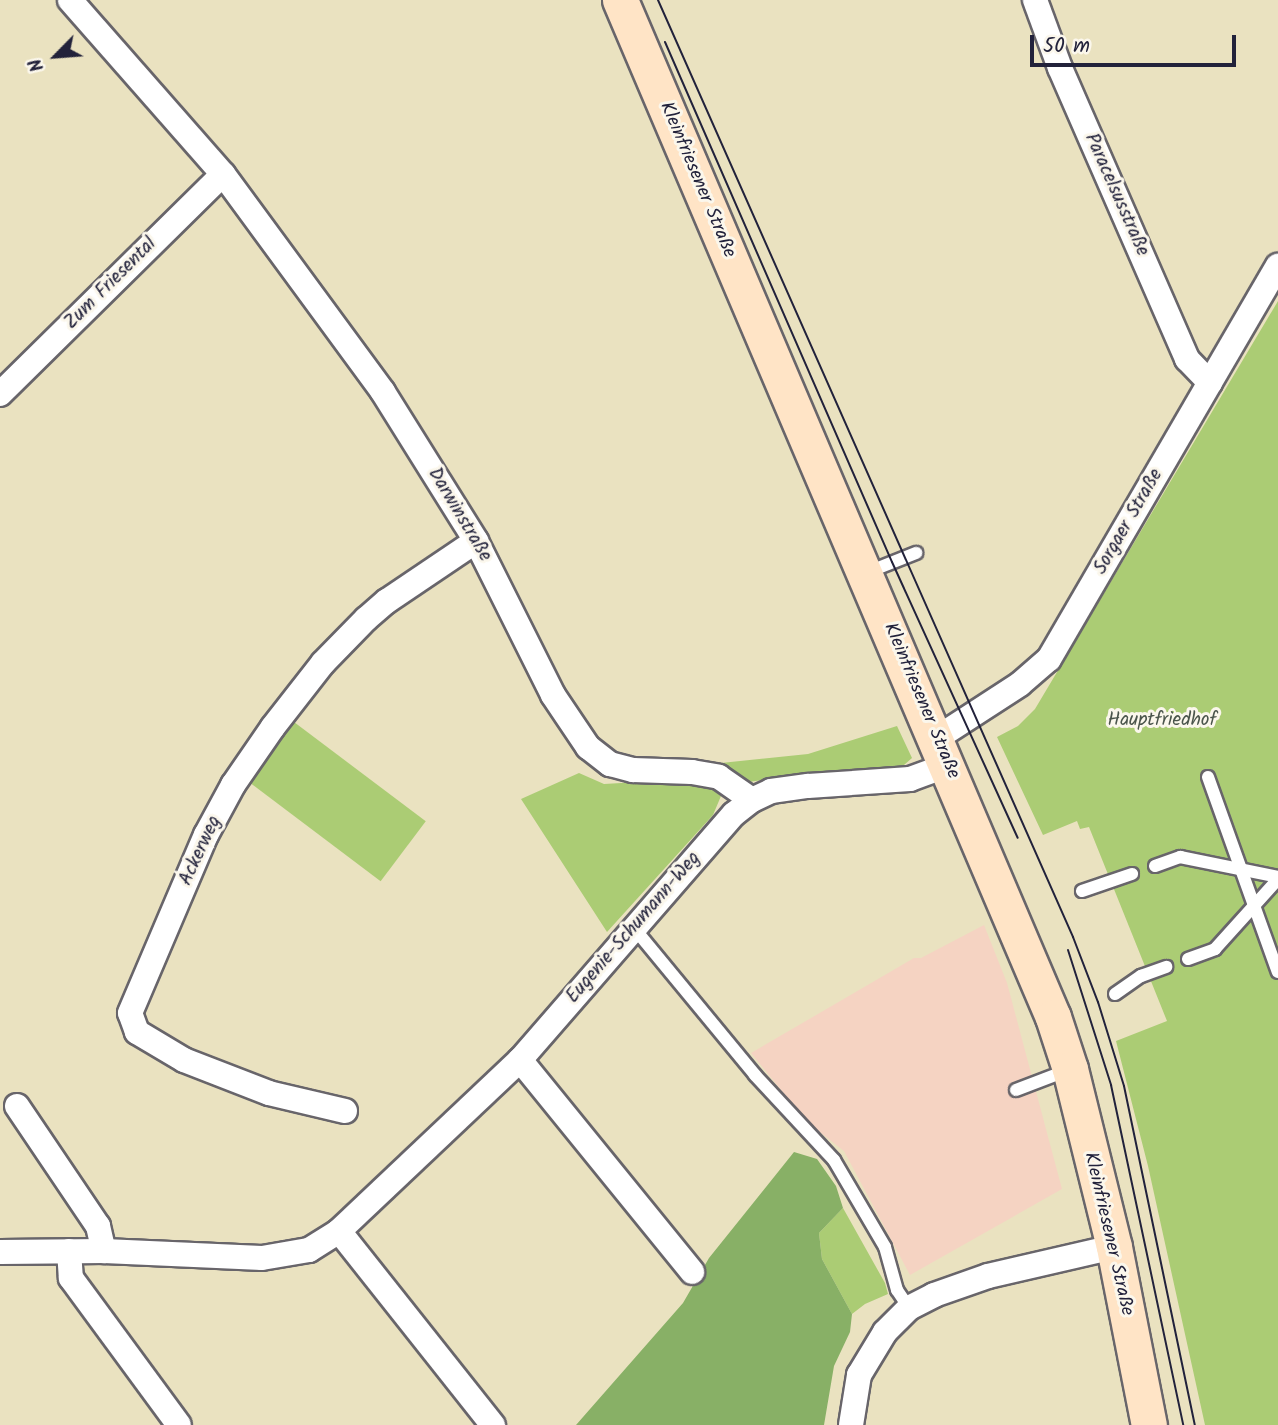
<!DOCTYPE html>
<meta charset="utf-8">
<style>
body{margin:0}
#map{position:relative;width:1278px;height:1425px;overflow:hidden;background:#eae2c0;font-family:Kalam,sans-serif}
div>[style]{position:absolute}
.built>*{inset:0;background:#f5d3c2}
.green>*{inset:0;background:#abcc74;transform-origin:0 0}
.forest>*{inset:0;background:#88b066}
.roads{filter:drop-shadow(2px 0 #68656a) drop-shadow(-2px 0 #68656a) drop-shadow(0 2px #68656a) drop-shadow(0 -2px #68656a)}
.lane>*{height:12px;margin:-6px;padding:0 6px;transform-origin:6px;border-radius:6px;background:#fff}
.street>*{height:24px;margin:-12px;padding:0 12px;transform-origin:12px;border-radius:12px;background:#fff}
.secondary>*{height:35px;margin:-17.5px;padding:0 17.5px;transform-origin:17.5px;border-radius:17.5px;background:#ffe4c6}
.tram>*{height:2px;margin:-1px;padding:0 1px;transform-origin:1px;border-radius:1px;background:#22223b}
span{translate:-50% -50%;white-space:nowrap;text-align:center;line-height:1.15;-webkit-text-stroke:6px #fbf7ec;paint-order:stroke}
.street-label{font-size:19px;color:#22223b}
.park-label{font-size:19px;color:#4b554c}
.north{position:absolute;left:21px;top:21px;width:70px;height:70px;-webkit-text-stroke:5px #fbf7ec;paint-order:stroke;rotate:245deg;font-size:19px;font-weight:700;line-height:28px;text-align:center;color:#22223b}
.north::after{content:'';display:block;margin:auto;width:24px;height:32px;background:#22223b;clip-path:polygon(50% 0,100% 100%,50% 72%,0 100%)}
.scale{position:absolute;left:1030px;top:35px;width:206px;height:32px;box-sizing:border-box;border:4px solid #22223b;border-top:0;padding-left:9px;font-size:21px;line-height:24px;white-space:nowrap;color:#22223b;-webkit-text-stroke:5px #fbf7ec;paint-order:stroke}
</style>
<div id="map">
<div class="built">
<i style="clip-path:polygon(984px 925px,1007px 983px,1062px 1189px,910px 1275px,844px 1151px,807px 1122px,751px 1053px,914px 958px,921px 958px)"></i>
</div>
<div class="green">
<i style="clip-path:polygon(1278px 301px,1278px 1425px,1205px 1425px,1148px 1166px,1116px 1041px,1167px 1021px,1089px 827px,1080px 829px,1077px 821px,1043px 835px,997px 737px,1018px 726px,1035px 709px)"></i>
<i style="left:294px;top:722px;width:165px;height:75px;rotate:37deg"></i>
<i style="clip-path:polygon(897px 726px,912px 758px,904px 765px,873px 773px,833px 770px,749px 782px,721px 763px,808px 754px)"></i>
<i style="clip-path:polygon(579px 773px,604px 784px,690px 779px,712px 783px,721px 796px,713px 815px,607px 932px,521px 799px)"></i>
<i style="clip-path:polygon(843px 1208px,885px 1283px,888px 1294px,865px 1304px,852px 1314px,822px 1259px,819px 1233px)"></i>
</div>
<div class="forest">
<i style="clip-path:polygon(794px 1152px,817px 1159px,836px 1186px,843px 1208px,819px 1233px,822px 1259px,852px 1314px,850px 1332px,834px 1366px,824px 1425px,576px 1425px,683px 1303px,709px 1258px)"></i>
</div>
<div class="roads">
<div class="lane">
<i style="left:868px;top:572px;width:52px;rotate:-21.6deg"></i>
<i style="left:1208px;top:777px;width:207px;rotate:70.3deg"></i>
<i style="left:1155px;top:866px;width:27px;rotate:-20deg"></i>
<i style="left:1180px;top:857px;width:100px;rotate:11.5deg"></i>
<i style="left:1082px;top:891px;width:53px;rotate:-18.8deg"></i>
<i style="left:634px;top:928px;width:190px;rotate:50.5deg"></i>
<i style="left:755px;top:1075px;width:116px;rotate:47.1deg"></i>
<i style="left:834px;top:1160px;width:101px;rotate:59.6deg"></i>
<i style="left:885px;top:1247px;width:45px;rotate:74.4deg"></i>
<i style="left:897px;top:1290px;width:22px;rotate:56deg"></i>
<i style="left:1188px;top:959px;width:29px;rotate:-20deg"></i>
<i style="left:1215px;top:949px;width:94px;rotate:-48deg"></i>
<i style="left:1115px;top:994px;width:32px;rotate:-35deg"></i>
<i style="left:1141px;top:976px;width:27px;rotate:-20deg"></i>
<i style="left:1016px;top:1090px;width:56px;rotate:-21deg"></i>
</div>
<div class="street">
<i style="left:70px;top:0;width:232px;rotate:48.7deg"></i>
<i style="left:223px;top:174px;width:270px;rotate:53.7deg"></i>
<i style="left:383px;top:392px;width:176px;rotate:58deg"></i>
<i style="left:476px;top:541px;width:172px;rotate:63.4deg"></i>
<i style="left:553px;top:695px;width:63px;rotate:56.1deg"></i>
<i style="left:588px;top:747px;width:28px;rotate:38deg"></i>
<i style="left:610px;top:764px;width:24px;rotate:15deg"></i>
<i style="left:633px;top:770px;width:59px;rotate:1.9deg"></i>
<i style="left:692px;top:772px;width:27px;rotate:10deg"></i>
<i style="left:719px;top:777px;width:40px;rotate:34.9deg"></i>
<i style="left:1035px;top:0;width:72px;rotate:69.8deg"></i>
<i style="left:1060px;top:68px;width:318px;rotate:66.4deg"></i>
<i style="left:1187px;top:359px;width:33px;rotate:46deg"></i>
<i style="left:0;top:394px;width:313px;rotate:-44.6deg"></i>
<i style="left:937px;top:738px;width:99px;rotate:-33deg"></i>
<i style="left:1020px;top:684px;width:38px;rotate:-41deg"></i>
<i style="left:1049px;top:659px;width:455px;rotate:-59.8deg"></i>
<i style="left:520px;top:1060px;width:273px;rotate:50.9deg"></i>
<i style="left:17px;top:1106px;width:145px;rotate:56deg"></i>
<i style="left:98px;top:1226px;width:26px;rotate:77deg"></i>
<i style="left:345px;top:1111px;width:78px;rotate:-166.7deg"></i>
<i style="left:269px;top:1093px;width:91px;rotate:-158.8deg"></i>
<i style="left:184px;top:1060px;width:55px;rotate:-149.2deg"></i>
<i style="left:137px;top:1032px;width:20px;rotate:-110deg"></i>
<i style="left:130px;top:1013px;width:194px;rotate:-66.9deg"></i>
<i style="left:206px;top:835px;width:57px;rotate:-61.6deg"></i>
<i style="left:233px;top:785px;width:70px;rotate:-55.4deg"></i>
<i style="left:273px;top:727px;width:81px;rotate:-52deg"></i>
<i style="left:323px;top:663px;width:62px;rotate:-45.7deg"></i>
<i style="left:366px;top:619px;width:28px;rotate:-41deg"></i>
<i style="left:387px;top:601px;width:107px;rotate:-34deg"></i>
<i style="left:339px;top:1231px;width:248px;rotate:51.6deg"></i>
<i style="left:69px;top:1251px;width:27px;rotate:86deg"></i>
<i style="left:71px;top:1278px;width:182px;rotate:53.7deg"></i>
<i style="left:0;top:1252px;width:104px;rotate:-0.6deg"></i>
<i style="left:104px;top:1251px;width:158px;rotate:2.5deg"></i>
<i style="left:262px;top:1258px;width:48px;rotate:-9.7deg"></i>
<i style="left:309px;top:1250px;width:36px;rotate:-32deg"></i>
<i style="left:339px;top:1231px;width:249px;rotate:-43.4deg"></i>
<i style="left:520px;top:1060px;width:326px;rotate:-49deg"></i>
<i style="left:734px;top:814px;width:23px;rotate:-38deg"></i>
<i style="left:752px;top:800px;width:21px;rotate:-25deg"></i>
<i style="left:771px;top:791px;width:37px;rotate:-8deg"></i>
<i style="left:808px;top:786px;width:102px;rotate:-3.9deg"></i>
<i style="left:910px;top:779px;width:40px;rotate:-20.2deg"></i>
<i style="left:851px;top:1425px;width:51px;rotate:-80.9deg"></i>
<i style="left:859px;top:1375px;width:50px;rotate:-58.8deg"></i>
<i style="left:885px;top:1332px;width:34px;rotate:-45deg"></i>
<i style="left:909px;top:1308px;width:28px;rotate:-27deg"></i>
<i style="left:934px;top:1295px;width:57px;rotate:-19.4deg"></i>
<i style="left:988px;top:1276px;width:129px;rotate:-13deg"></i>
</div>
<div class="secondary">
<i style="left:620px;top:0;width:1105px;rotate:66.94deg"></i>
<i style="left:1053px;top:1017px;width:55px;rotate:71.9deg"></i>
<i style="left:1070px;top:1069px;width:183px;rotate:76.1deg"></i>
<i style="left:1114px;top:1247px;width:181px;rotate:78.9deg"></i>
</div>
</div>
<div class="tram">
<i style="left:658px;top:0;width:1025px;rotate:66.11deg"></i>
<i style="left:1073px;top:937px;width:70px;rotate:69deg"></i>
<i style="left:1098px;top:1002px;width:88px;rotate:72.8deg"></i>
<i style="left:1124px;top:1086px;width:346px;rotate:78.2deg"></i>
<i style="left:665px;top:42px;width:567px;rotate:66.42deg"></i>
<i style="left:892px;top:562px;width:303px;rotate:65.5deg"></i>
<i style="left:1068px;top:950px;width:142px;rotate:72.3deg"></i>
<i style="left:1111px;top:1085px;width:348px;rotate:78deg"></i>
</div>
<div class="street-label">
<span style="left:697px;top:180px;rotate:67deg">Kleinfriesener Straße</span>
<span style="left:1116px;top:195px;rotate:66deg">Paracelsusstraße</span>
<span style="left:111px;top:284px;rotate:-45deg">Zum Friesental</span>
<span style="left:459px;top:515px;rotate:59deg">Darwinstraße</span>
<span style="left:1129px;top:522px;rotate:-60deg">Sorgaer Straße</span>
<span style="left:921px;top:701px;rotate:67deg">Kleinfriesener Straße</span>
<span style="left:201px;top:851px;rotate:-65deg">Ackerweg</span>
<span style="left:634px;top:928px;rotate:-49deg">Eugenie-Schumann-Weg</span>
<span style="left:1108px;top:1234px;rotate:77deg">Kleinfriesener Straße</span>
</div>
<div class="park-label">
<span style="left:1162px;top:721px">Hauptfriedhof</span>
</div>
<div class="north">N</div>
<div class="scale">50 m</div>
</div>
